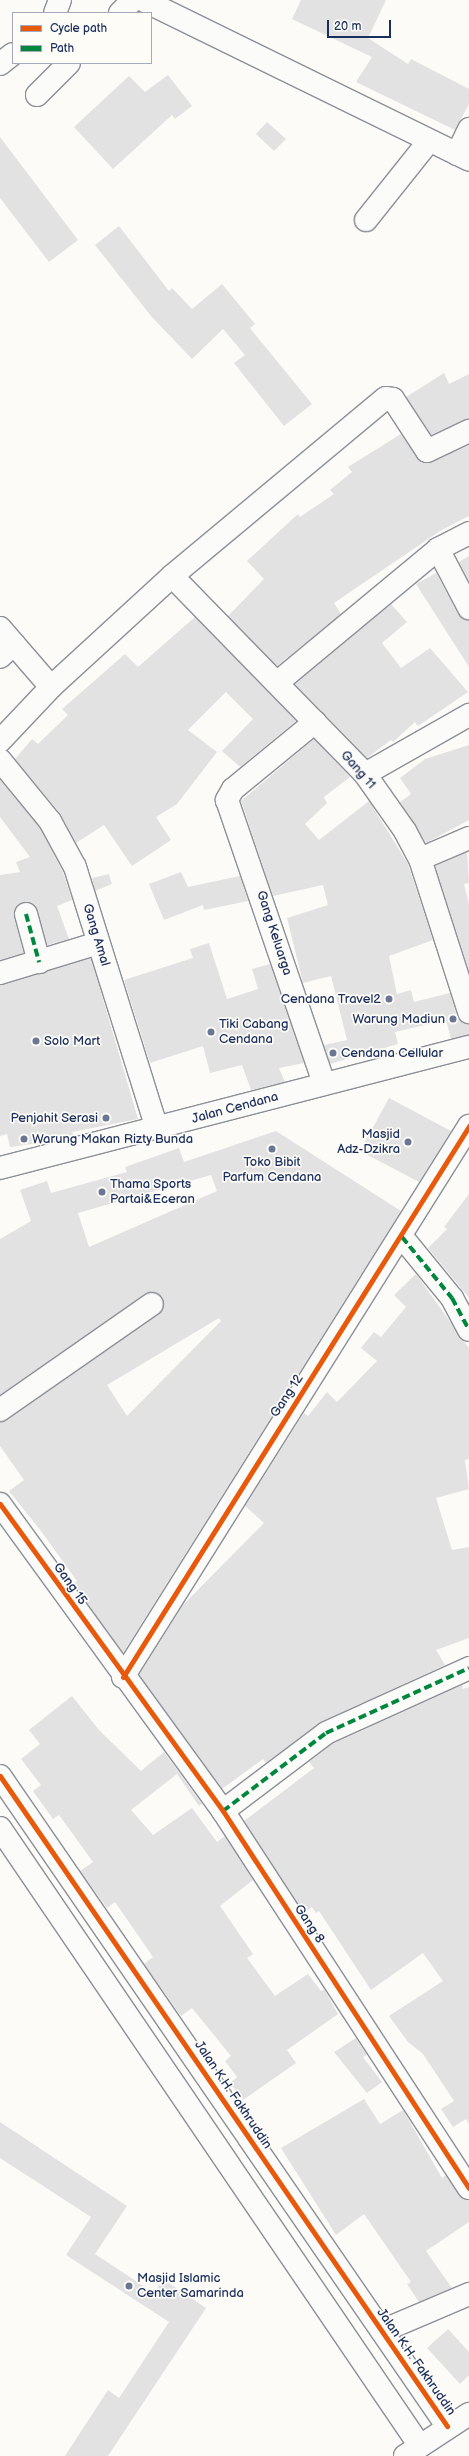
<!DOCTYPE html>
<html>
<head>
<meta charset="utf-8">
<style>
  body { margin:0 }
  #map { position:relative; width:469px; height:2456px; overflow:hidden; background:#fcfbf8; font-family:"Balsamiq Sans",sans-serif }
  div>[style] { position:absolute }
  .building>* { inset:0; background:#e2e2e2 }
  .roads { filter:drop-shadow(1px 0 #8c9097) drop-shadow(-1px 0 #8c9097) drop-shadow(0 1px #8c9097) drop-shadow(0 -1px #8c9097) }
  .minor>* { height:22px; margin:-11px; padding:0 11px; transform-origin:11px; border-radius:11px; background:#fbfbf9 }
  .highway>* { height:22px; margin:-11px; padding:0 11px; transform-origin:11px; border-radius:11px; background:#fbfbf9 }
  .quiet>* { height:4px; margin-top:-2px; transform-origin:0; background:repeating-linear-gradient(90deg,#00873e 0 8px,transparent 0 12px) }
  .cycleway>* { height:5px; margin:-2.5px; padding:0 2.5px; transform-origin:2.5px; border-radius:2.5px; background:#e8590c }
  .dots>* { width:11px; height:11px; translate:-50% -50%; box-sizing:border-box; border:2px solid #fdfcf7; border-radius:50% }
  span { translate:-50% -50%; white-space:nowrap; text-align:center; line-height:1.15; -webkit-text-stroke:3.5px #fdfcf7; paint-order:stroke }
  .street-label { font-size:13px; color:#1b2f5e }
  .poi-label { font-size:13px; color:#1b2f5e }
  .right { translate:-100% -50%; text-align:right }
  .left { translate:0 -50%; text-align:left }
  .legend { position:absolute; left:12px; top:12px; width:140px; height:52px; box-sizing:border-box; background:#fdfcf7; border:1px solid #a3aaba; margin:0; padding:5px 7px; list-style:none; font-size:12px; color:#1b2f5e }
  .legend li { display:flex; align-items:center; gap:8px; height:20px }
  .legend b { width:20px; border:1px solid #a3aaba }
  .scale { position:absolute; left:327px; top:20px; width:64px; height:18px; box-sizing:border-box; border:2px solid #1b2f5e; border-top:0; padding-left:5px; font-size:12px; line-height:14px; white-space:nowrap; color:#1b2f5e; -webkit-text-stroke:3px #fdfcf7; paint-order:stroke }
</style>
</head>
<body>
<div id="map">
  <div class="building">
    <div style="clip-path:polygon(301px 0,386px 0,368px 38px,408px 64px,411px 59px,469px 89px,469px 104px,455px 130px,356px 82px,372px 57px,292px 19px)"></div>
    <div style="clip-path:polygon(168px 75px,192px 106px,175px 119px,172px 115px,113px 169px,74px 127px,129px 76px,145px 92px)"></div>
    <div style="clip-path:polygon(267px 122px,286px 139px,274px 151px,256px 134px)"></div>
    <div style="clip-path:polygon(0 137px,78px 240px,49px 262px,0 198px)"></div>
    <div style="clip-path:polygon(119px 226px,169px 291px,172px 288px,192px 309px,222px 284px,255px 324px,250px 328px,312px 404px,284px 426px,234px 363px,245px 355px,223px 329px,192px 359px,151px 316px,95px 245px)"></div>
    <div style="clip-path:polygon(444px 373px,449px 384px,469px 374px,469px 419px,431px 435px,406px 397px)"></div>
    <div style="clip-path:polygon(401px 434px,417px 458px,426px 463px,469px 445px,469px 516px,440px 531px,334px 603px,341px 614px,277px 666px,228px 616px,264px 579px,247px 561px,298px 514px,300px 517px,334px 494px,330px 490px,352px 472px,348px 467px)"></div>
    <div style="clip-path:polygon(469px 556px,469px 581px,459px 562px)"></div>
    <div style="clip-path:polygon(436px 573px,458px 614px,469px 620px,469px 667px,416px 584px)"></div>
    <div style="clip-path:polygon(391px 604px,407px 622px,382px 643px,401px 668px,430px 648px,468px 692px,418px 726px,415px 722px,393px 742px,391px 740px,367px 758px,295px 684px)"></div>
    <div style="clip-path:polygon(195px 617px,296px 721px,240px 767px,222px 751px,253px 719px,226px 692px,188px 730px,217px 752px,177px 804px,156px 817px,171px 840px,132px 866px,104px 825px,76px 843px,60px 813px,15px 759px,32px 739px,38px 744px,68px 715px,62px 709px,125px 654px,138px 667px)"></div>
    <div style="clip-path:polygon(314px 739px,350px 777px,324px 797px,327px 803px,305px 824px,319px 840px,369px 801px,408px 864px,433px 940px,389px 956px,397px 994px,411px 990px,414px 1002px,450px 993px,457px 1016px,469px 1024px,469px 1035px,451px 1039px,446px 1020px,395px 1032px,398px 1044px,330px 1064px,324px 1045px,347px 1040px,331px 976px,303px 983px,287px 918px,328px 905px,323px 885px,273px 896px,241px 801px)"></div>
    <div style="clip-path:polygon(469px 745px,469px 820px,426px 843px,400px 802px,411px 794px,400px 778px,425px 759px)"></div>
    <div style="clip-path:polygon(0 780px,40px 828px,63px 872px,72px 900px,57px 906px,69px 939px,47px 945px,35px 905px,29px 902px,17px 905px,14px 917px,24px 953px,0 960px,0 875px,20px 872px,16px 862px,30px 857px,0 817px)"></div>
    <div style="clip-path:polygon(467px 852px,469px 883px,464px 884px,469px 904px,469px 971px,435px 866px)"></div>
    <div style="clip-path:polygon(181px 872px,188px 887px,240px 876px,248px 901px,204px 910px,203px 905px,164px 920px,149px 884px)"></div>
    <div style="clip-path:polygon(109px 874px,112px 884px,95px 891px,92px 878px)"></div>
    <div style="clip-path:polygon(209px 943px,227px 999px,258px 989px,252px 969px,270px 964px,304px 1063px,279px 1068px,285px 1082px,251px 1090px,242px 1065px,210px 1073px,203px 1046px,150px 1063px,124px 980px,193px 958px,190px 949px)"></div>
    <div style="clip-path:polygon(91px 958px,138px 1119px,72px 1132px,74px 1136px,54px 1141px,10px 1147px,7px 1134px,0 1136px,0 985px)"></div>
    <div style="clip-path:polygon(389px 1098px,451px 1131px,419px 1182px,360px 1151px)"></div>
    <div style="clip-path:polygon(evenodd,276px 1131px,401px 1211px,123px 1653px,73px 1584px,77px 1581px,41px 1531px,9px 1491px,24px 1480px,0 1446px,0 1422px,159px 1314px,164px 1303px,157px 1293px,145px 1294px,0 1395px,0 1239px,31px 1221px,20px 1190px,47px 1181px,51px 1193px,127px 1172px,125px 1167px,179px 1148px,184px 1162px,276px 1131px,211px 1175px,217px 1191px,89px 1247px,78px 1213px,211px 1175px,276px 1131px,219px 1318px,221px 1321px,127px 1416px,107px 1385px,219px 1318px)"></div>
    <div style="clip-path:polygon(469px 1194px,469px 1298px,428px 1248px,447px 1229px,444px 1227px)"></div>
    <div style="clip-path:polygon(416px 1274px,469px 1348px,469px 1459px,465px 1460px,469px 1489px,436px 1498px,452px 1550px,469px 1547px,469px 1638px,436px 1650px,445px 1665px,321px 1722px,266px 1763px,263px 1759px,222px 1789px,139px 1675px,183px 1605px,264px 1523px,245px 1506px,304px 1413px,308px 1416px,327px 1392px,337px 1402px,377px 1361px,361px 1348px,374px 1332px,381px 1337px,406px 1307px,394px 1295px)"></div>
    <div style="clip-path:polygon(462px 1685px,463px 1689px,469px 1687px,469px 2124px,466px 2119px,453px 2127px,441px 2109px,454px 2101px,423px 2054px,408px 2042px,389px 2016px,443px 1981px,423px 1953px,371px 1990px,319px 1911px,316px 1913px,312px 1907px,304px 1913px,244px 1821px,314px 1768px,309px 1762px,332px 1744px)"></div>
    <div style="clip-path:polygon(72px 1696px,99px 1730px,141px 1771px,164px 1752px,202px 1804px,199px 1806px,177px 1774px,131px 1810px,153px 1835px,192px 1808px,217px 1842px,225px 1836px,253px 1880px,220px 1906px,253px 1954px,247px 1958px,275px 1996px,308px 1974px,321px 1991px,324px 1989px,338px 2014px,287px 2050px,296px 2063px,243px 2100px,230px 2083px,237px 2077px,225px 2061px,231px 2056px,192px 2008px,181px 2016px,144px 1964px,153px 1957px,115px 1902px,107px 1908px,80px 1871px,93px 1862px,59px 1815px,53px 1819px,33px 1791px,41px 1785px,21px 1759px,40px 1744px,29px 1730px)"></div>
    <div style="clip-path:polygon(356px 2038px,367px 2055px,363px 2057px,382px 2082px,367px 2093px,334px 2052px)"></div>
    <div style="clip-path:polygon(364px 2099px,380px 2124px,403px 2110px,442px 2178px,446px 2175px,459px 2195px,469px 2200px,469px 2222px,426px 2251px,452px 2288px,419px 2302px,407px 2284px,411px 2282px,364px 2214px,336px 2235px,281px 2148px)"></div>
    <div style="clip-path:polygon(0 2122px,127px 2206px,95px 2254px,154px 2293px,163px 2279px,206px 2308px,108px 2456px,65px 2456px,108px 2390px,119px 2398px,169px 2322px,66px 2255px,91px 2217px,0 2158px)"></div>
    <div style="clip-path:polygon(448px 2329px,469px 2352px,469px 2375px,460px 2384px,427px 2348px)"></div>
  </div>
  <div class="roads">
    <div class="minor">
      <div style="left:143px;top:0;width:363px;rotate:26.1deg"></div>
      <div style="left:55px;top:13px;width:14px;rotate:-69deg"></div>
      <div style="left:120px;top:13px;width:18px;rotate:-45deg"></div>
      <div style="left:0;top:64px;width:16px;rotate:-38deg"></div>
      <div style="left:37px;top:95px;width:45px;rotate:-45deg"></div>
      <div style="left:457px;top:154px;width:28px;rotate:-64deg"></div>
      <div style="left:366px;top:220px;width:101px;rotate:-51.4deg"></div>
      <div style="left:438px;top:549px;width:67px;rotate:62.3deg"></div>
      <div style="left:172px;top:576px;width:277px;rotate:45.7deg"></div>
      <div style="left:365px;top:774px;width:70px;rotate:54.9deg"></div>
      <div style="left:405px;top:831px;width:32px;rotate:62deg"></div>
      <div style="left:420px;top:859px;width:161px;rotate:72.2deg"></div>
      <div style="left:0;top:628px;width:78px;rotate:49.2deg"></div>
      <div style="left:51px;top:687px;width:164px;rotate:-42.5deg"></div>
      <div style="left:172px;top:576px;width:278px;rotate:-39.8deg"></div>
      <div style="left:386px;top:398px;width:7px;rotate:8deg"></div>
      <div style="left:393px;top:399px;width:62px;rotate:56.8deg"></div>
      <div style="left:427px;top:451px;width:47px;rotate:-25.5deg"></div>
      <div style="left:0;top:657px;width:19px;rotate:-43deg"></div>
      <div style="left:278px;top:682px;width:208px;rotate:-39.7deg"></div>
      <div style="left:438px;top:549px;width:35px;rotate:-27deg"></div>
      <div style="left:315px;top:722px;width:106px;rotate:140.7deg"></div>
      <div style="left:233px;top:789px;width:13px;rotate:119deg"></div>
      <div style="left:227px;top:800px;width:300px;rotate:71.1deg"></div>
      <div style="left:0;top:741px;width:74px;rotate:-46.6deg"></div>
      <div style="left:0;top:760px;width:79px;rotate:50.7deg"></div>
      <div style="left:50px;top:821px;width:52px;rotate:61.5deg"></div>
      <div style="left:75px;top:867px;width:274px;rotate:72.6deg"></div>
      <div style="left:365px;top:774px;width:120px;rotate:-29.6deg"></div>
      <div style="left:420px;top:859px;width:53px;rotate:-23.2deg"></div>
      <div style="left:26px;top:914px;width:50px;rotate:74.8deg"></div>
      <div style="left:0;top:973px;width:102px;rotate:-17deg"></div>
      <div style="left:0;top:1168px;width:484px;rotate:-14.5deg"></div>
      <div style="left:402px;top:1237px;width:79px;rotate:50.7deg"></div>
      <div style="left:452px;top:1298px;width:36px;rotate:62deg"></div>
      <div style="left:0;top:1410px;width:185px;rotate:-34.9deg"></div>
      <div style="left:0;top:1504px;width:379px;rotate:54deg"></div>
      <div style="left:223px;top:1811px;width:450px;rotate:56.9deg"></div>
      <div style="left:123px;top:1677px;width:651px;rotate:-57.87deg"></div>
      <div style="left:0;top:1776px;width:789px;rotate:55.48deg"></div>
      <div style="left:223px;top:1811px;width:129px;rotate:-37.1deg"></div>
      <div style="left:326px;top:1733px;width:157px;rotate:-24.4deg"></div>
      <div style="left:0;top:1828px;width:747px;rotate:55.8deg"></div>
      <div style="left:382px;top:2331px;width:95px;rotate:-23deg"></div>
    </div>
    <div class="highway">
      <div style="left:405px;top:2456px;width:77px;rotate:-33.3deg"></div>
    </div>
  </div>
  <div class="quiet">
    <div style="left:26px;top:914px;width:50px;rotate:74.8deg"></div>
    <div style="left:402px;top:1237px;width:79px;rotate:50.7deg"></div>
    <div style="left:452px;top:1298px;width:36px;rotate:62deg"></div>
    <div style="left:223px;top:1811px;width:129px;rotate:-37.1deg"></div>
    <div style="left:326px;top:1733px;width:157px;rotate:-24.4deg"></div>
  </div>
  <div class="cycleway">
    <div style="left:0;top:1504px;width:379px;rotate:54deg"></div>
    <div style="left:223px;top:1811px;width:450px;rotate:56.9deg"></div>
    <div style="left:123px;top:1677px;width:651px;rotate:-57.87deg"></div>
    <div style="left:0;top:1776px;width:789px;rotate:55.48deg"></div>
  </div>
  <div class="dots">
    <div style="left:389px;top:999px;background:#6a7694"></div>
    <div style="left:453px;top:1019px;background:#6a7694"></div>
    <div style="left:211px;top:1032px;background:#6a7694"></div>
    <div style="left:36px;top:1041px;background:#6a7694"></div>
    <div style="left:333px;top:1053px;background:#6a7694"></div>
    <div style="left:106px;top:1118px;background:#6a7694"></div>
    <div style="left:24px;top:1139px;background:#6a7694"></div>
    <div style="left:408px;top:1142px;background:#6a7694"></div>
    <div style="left:272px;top:1149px;background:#6a7694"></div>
    <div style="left:102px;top:1192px;background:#6a7694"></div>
    <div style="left:129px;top:2286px;background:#6a7694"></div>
  </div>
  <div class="street-label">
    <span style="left:358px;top:770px;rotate:49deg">Gang 11</span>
    <span style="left:274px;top:933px;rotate:72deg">Gang Keluarga</span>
    <span style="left:96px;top:935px;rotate:73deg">Gang Amal</span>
    <span style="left:235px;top:1108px;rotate:-15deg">Jalan Cendana</span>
    <span style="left:287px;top:1396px;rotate:-57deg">Gang 12</span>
    <span style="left:70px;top:1584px;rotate:55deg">Gang 15</span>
    <span style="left:309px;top:1924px;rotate:57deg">Gang 8</span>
    <span style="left:233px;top:2095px;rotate:56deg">Jalan K.H. Fakhruddin</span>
    <span style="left:416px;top:2362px;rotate:55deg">Jalan K.H. Fakhruddin</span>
  </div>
  <div class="poi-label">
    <span class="right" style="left:381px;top:999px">Cendana Travel2</span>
    <span class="right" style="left:445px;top:1019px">Warung Madiun</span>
    <span class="left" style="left:219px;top:1032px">Tiki Cabang<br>Cendana</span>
    <span class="left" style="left:44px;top:1041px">Solo Mart</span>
    <span class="left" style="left:341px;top:1053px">Cendana Cellular</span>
    <span class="right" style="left:98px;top:1118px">Penjahit Serasi</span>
    <span class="right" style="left:400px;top:1142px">Masjid<br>Adz-Dzikra</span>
    <span class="left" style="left:32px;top:1139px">Warung Makan Rizty Bunda</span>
    <span style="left:272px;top:1170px">Toko Bibit<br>Parfum Cendana</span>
    <span class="left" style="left:110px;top:1192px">Thama Sports<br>Partai&amp;Eceran</span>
    <span class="left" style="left:137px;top:2286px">Masjid Islamic<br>Center Samarinda</span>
  </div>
  <ul class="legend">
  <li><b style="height:5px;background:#e8590c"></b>Cycle path</li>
  <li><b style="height:5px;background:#00873e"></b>Path</li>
  </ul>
  <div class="scale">20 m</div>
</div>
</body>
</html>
